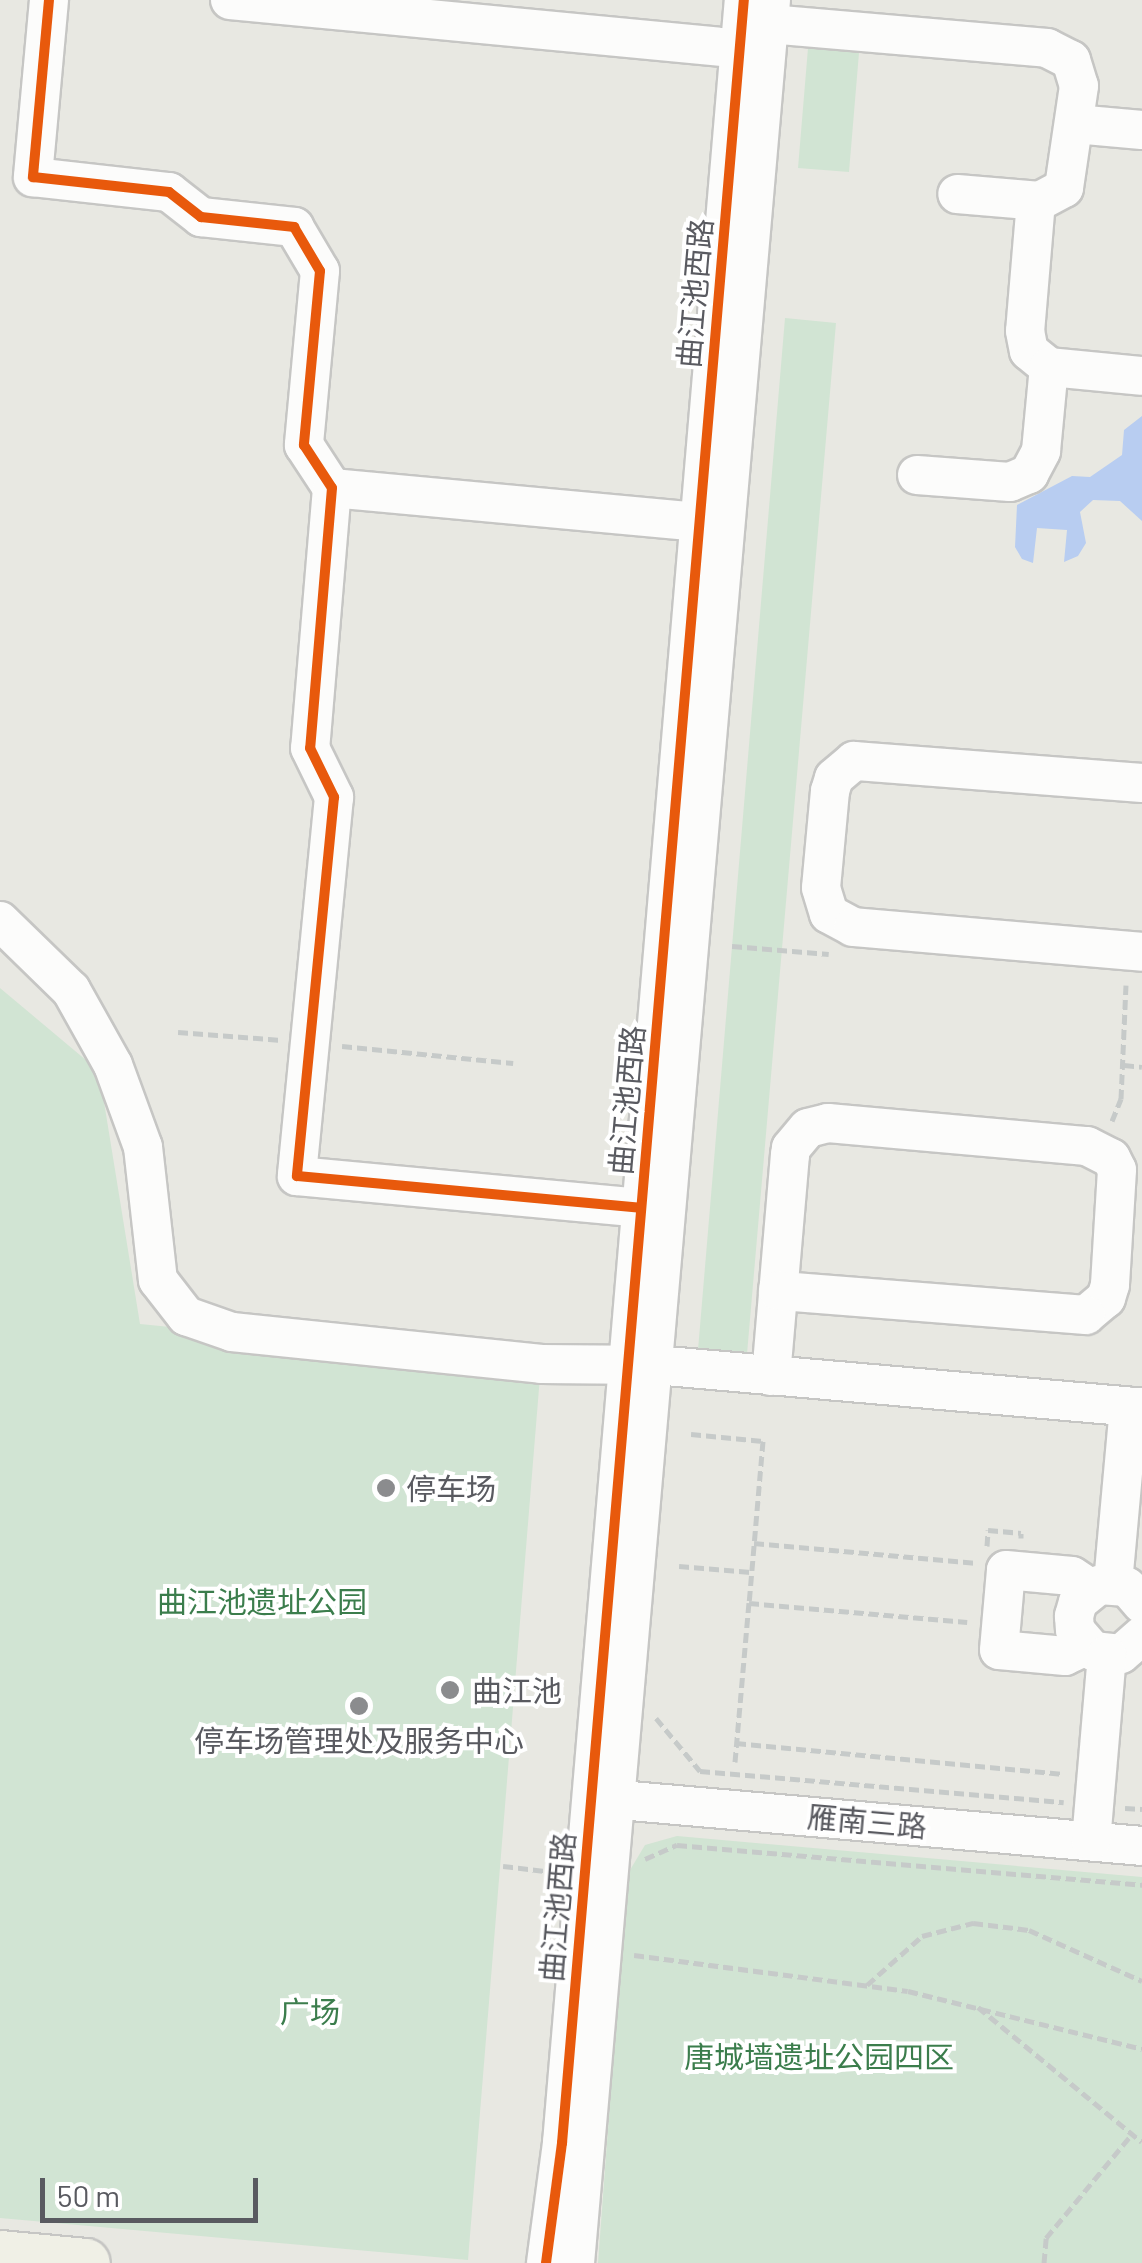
<!DOCTYPE html>
<html>
<head>
<meta charset="utf-8">
<style>
  body { margin:0 }
  #map { position:relative; width:1142px; height:2263px; overflow:hidden; background:#e8e8e2; font-family:Barlow,"Noto Sans SC",sans-serif }
  div>[style] { position:absolute }
  .green>* { inset:0; background:#d1e4d3 }
  .water>* { inset:0; background:#b8cdf1 }
  .path>* { height:5px; margin-top:-2.5px; transform-origin:0; background:repeating-linear-gradient(90deg,#c6cac9 0 10px,transparent 0 15px) }
  .roads { filter:drop-shadow(2px 0 #c6c6c4) drop-shadow(-2px 0 #c6c6c4) drop-shadow(0 2px #c6c6c4) drop-shadow(0 -2px #c6c6c4) }
  .minor>* { height:38px; margin:-19px; padding:0 19px; transform-origin:19px; border-radius:19px; background:#fcfcfb }
  .major>* { height:48px; margin:-24px; padding:0 24px; transform-origin:24px; border-radius:24px; background:#f0f0e6 }
  .cycleway>* { height:10px; margin:-5px; padding:0 5px; transform-origin:5px; border-radius:5px; background:#e8590c }
  .dots>* { width:28px; height:28px; translate:-50% -50%; box-sizing:border-box; border:5px solid #fff; border-radius:50% }
  span { translate:-50% -50%; white-space:nowrap; text-align:center; line-height:1.15; -webkit-text-stroke:8px #fff; paint-order:stroke }
  .street-label { font-size:30px; color:#595a60 }
  .poi-label { font-size:30px; color:#595a60 }
  .left { translate:0 -50%; text-align:left }
  .park-label { font-size:30px; color:#3b7d4c }
  .scale { position:absolute; left:40px; top:2178px; width:218px; height:45px; box-sizing:border-box; border:5px solid #595a60; border-top:0; padding-left:12px; font-size:30px; line-height:35px; white-space:nowrap; color:#595a60; -webkit-text-stroke:8px #fff; paint-order:stroke }
</style>
</head>
<body>
<div id="map">
  <div class="green">
    <div style="clip-path:polygon(809px 36px,860px 41px,849px 172px,798px 168px)"></div>
    <div style="clip-path:polygon(785px 318px,836px 323px,747px 1354px,698px 1350px)"></div>
    <div style="clip-path:polygon(0 988px,99px 1071px,140px 1324px,541px 1364px,468px 2260px,0 2218px)"></div>
    <div style="clip-path:polygon(677px 1836px,1142px 1877px,1142px 2263px,598px 2263px,627px 1875px,645px 1845px)"></div>
  </div>
  <div class="water">
    <div style="clip-path:polygon(1142px 416px,1142px 521px,1120px 501px,1093px 500px,1080px 512px,1086px 543px,1078px 556px,1064px 562px,1067px 530px,1037px 528px,1033px 563px,1022px 559px,1015px 547px,1017px 505px,1072px 476px,1090px 477px,1122px 455px,1124px 430px)"></div>
  </div>
  <div class="path">
    <div style="left:732px;top:946px;width:97px;rotate:4.7deg"></div>
    <div style="left:178px;top:1032px;width:103px;rotate:4.4deg"></div>
    <div style="left:342px;top:1046px;width:172px;rotate:5.7deg"></div>
    <div style="left:1124px;top:1065px;width:18px;rotate:6deg"></div>
    <div style="left:1112px;top:1121px;width:24px;rotate:-68deg"></div>
    <div style="left:1121px;top:1099px;width:114px;rotate:-87.5deg"></div>
    <div style="left:691px;top:1434px;width:72px;rotate:5.6deg"></div>
    <div style="left:763px;top:1441px;width:163px;rotate:94.9deg"></div>
    <div style="left:754px;top:1543px;width:224px;rotate:5.1deg"></div>
    <div style="left:987px;top:1546px;width:16px;rotate:-86deg"></div>
    <div style="left:988px;top:1530px;width:33px;rotate:5deg"></div>
    <div style="left:1021px;top:1533px;width:5px;rotate:90deg"></div>
    <div style="left:679px;top:1566px;width:72px;rotate:4.8deg"></div>
    <div style="left:656px;top:1718px;width:69px;rotate:50.3deg"></div>
    <div style="left:700px;top:1771px;width:365px;rotate:4.9deg"></div>
    <div style="left:736px;top:1743px;width:329px;rotate:5.4deg"></div>
    <div style="left:735px;top:1762px;width:160px;rotate:-85deg"></div>
    <div style="left:749px;top:1603px;width:219px;rotate:5deg"></div>
    <div style="left:1125px;top:1808px;width:17px;rotate:3deg"></div>
    <div style="left:645px;top:1859px;width:35px;rotate:-24deg"></div>
    <div style="left:677px;top:1845px;width:467px;rotate:4.9deg"></div>
    <div style="left:503px;top:1866px;width:50px;rotate:6.8deg"></div>
    <div style="left:634px;top:1955px;width:276px;rotate:7.5deg"></div>
    <div style="left:908px;top:1991px;width:241px;rotate:13.9deg"></div>
    <div style="left:867px;top:1985px;width:74px;rotate:-41.7deg"></div>
    <div style="left:922px;top:1936px;width:53px;rotate:-14.3deg"></div>
    <div style="left:973px;top:1923px;width:56px;rotate:7.1deg"></div>
    <div style="left:1029px;top:1930px;width:124px;rotate:24.3deg"></div>
    <div style="left:978px;top:2007px;width:212px;rotate:39.5deg"></div>
    <div style="left:1044px;top:2263px;width:25px;rotate:-85deg"></div>
    <div style="left:1046px;top:2238px;width:135px;rotate:-50.4deg"></div>
  </div>
  <div class="roads">
    <div class="minor">
      <div style="left:49px;top:0;width:178px;rotate:95.2deg"></div>
      <div style="left:33px;top:177px;width:137px;rotate:6.3deg"></div>
      <div style="left:169px;top:192px;width:41px;rotate:38deg"></div>
      <div style="left:201px;top:217px;width:94px;rotate:6.1deg"></div>
      <div style="left:294px;top:227px;width:51px;rotate:59.4deg"></div>
      <div style="left:320px;top:271px;width:175px;rotate:95.3deg"></div>
      <div style="left:304px;top:445px;width:51px;rotate:56.9deg"></div>
      <div style="left:332px;top:488px;width:261px;rotate:94.8deg"></div>
      <div style="left:310px;top:748px;width:55px;rotate:63.9deg"></div>
      <div style="left:334px;top:797px;width:381px;rotate:95.6deg"></div>
      <div style="left:297px;top:1176px;width:345px;rotate:5.3deg"></div>
      <div style="left:230px;top:0;width:536px;rotate:5.46deg"></div>
      <div style="left:769px;top:24px;width:279px;rotate:4.9deg"></div>
      <div style="left:1047px;top:48px;width:27px;rotate:27deg"></div>
      <div style="left:1071px;top:60px;width:27px;rotate:73deg"></div>
      <div style="left:1079px;top:86px;width:103px;rotate:98.4deg"></div>
      <div style="left:1064px;top:188px;width:27px;rotate:152deg"></div>
      <div style="left:1040px;top:201px;width:83px;rotate:-175.2deg"></div>
      <div style="left:1075px;top:124px;width:67px;rotate:5.1deg"></div>
      <div style="left:1036px;top:201px;width:130px;rotate:94.8deg"></div>
      <div style="left:1025px;top:331px;width:20px;rotate:79deg"></div>
      <div style="left:1029px;top:351px;width:26px;rotate:39deg"></div>
      <div style="left:1049px;top:367px;width:93px;rotate:5.5deg"></div>
      <div style="left:917px;top:475px;width:93px;rotate:4.3deg"></div>
      <div style="left:1010px;top:482px;width:21px;rotate:-23deg"></div>
      <div style="left:1029px;top:474px;width:26px;rotate:-62deg"></div>
      <div style="left:1041px;top:451px;width:84px;rotate:-84.6deg"></div>
      <div style="left:332px;top:488px;width:370px;rotate:5.3deg"></div>
      <div style="left:1142px;top:783px;width:289px;rotate:-175.6deg"></div>
      <div style="left:854px;top:761px;width:26px;rotate:140deg"></div>
      <div style="left:834px;top:778px;width:14px;rotate:107deg"></div>
      <div style="left:830px;top:791px;width:97px;rotate:95.3deg"></div>
      <div style="left:821px;top:888px;width:27px;rotate:73deg"></div>
      <div style="left:829px;top:914px;width:27px;rotate:28deg"></div>
      <div style="left:853px;top:927px;width:290px;rotate:4.9deg"></div>
      <div style="left:0;top:921px;width:99px;rotate:44.2deg"></div>
      <div style="left:71px;top:990px;width:86px;rotate:60.8deg"></div>
      <div style="left:113px;top:1065px;width:87px;rotate:69.9deg"></div>
      <div style="left:143px;top:1147px;width:134px;rotate:83.6deg"></div>
      <div style="left:158px;top:1280px;width:46px;rotate:52.1deg"></div>
      <div style="left:186px;top:1316px;width:49px;rotate:19.2deg"></div>
      <div style="left:232px;top:1332px;width:311px;rotate:5.9deg"></div>
      <div style="left:541px;top:1364px;width:114px;rotate:0.5deg"></div>
      <div style="left:655px;top:1365px;width:489px;rotate:5deg"></div>
      <div style="left:771px;top:1376px;width:222px;rotate:-85.1deg"></div>
      <div style="left:790px;top:1155px;width:7px;rotate:-82deg"></div>
      <div style="left:791px;top:1148px;width:26px;rotate:-50deg"></div>
      <div style="left:808px;top:1128px;width:21px;rotate:-14deg"></div>
      <div style="left:828px;top:1123px;width:260px;rotate:5.1deg"></div>
      <div style="left:1087px;top:1146px;width:27px;rotate:27deg"></div>
      <div style="left:1111px;top:1158px;width:13px;rotate:63deg"></div>
      <div style="left:1117px;top:1170px;width:115px;rotate:93.5deg"></div>
      <div style="left:1110px;top:1285px;width:14px;rotate:107deg"></div>
      <div style="left:1106px;top:1298px;width:26px;rotate:140deg"></div>
      <div style="left:1086px;top:1315px;width:309px;rotate:-175.5deg"></div>
      <div style="left:1113px;top:1583px;width:177px;rotate:-84.8deg"></div>
      <div style="left:1142px;top:1604px;width:23px;rotate:-131deg"></div>
      <div style="left:1127px;top:1587px;width:28px;rotate:-176deg"></div>
      <div style="left:1099px;top:1585px;width:27px;rotate:141deg"></div>
      <div style="left:1078px;top:1602px;width:15px;rotate:106deg"></div>
      <div style="left:1074px;top:1616px;width:14px;rotate:86deg"></div>
      <div style="left:1075px;top:1630px;width:28px;rotate:49deg"></div>
      <div style="left:1093px;top:1651px;width:28px;rotate:6deg"></div>
      <div style="left:1121px;top:1654px;width:28px;rotate:-41deg"></div>
      <div style="left:1086px;top:1646px;width:23px;rotate:155deg"></div>
      <div style="left:1065px;top:1656px;width:66px;rotate:-174.8deg"></div>
      <div style="left:999px;top:1650px;width:80px;rotate:-85deg"></div>
      <div style="left:1006px;top:1570px;width:66px;rotate:5.2deg"></div>
      <div style="left:1072px;top:1576px;width:23px;rotate:34deg"></div>
      <div style="left:597px;top:1798px;width:547px;rotate:5.03deg"></div>
      <div style="left:1091px;top:1841px;width:187px;rotate:-85.1deg"></div>
      <div style="left:546px;top:2263px;width:121px;rotate:-82.4deg"></div>
      <div style="left:562px;top:2143px;width:2151px;rotate:-85.15deg"></div>
      <div style="left:575px;top:2263px;width:2271px;rotate:-85.05deg"></div>
    </div>
    <div class="major">
      <div style="left:0;top:2255px;width:86px;rotate:5.3deg"></div>
    </div>
  </div>
  <div class="cycleway">
    <div style="left:49px;top:0;width:178px;rotate:95.2deg"></div>
    <div style="left:33px;top:177px;width:137px;rotate:6.3deg"></div>
    <div style="left:169px;top:192px;width:41px;rotate:38deg"></div>
    <div style="left:201px;top:217px;width:94px;rotate:6.1deg"></div>
    <div style="left:294px;top:227px;width:51px;rotate:59.4deg"></div>
    <div style="left:320px;top:271px;width:175px;rotate:95.3deg"></div>
    <div style="left:304px;top:445px;width:51px;rotate:56.9deg"></div>
    <div style="left:332px;top:488px;width:261px;rotate:94.8deg"></div>
    <div style="left:310px;top:748px;width:55px;rotate:63.9deg"></div>
    <div style="left:334px;top:797px;width:381px;rotate:95.6deg"></div>
    <div style="left:297px;top:1176px;width:345px;rotate:5.3deg"></div>
    <div style="left:546px;top:2263px;width:121px;rotate:-82.4deg"></div>
    <div style="left:562px;top:2143px;width:2151px;rotate:-85.15deg"></div>
  </div>
  <div class="dots">
    <div style="left:386px;top:1488px;background:#8b8c8e"></div>
    <div style="left:450px;top:1690px;background:#8b8c8e"></div>
    <div style="left:359px;top:1706px;background:#8b8c8e"></div>
  </div>
  <div class="street-label">
    <span style="left:694px;top:293px;rotate:-85deg">曲江池西路</span>
    <span style="left:626px;top:1100px;rotate:-85deg">曲江池西路</span>
    <span style="left:867px;top:1821px;rotate:5deg">雁南三路</span>
    <span style="left:557px;top:1907px;rotate:-85deg">曲江池西路</span>
  </div>
  <div class="poi-label">
    <span class="left" style="left:406px;top:1488px">停车场</span>
    <span class="left" style="left:472px;top:1690px">曲江池</span>
    <span style="left:359px;top:1740px">停车场管理处及服务中心</span>
  </div>
  <div class="park-label">
    <span style="left:262px;top:1601px">曲江池遗址公园</span>
    <span style="left:310px;top:2011px">广场</span>
    <span style="left:819px;top:2056px">唐城墙遗址公园四区</span>
  </div>
  <div class="scale">50 m</div>
</div>
</body>
</html>
